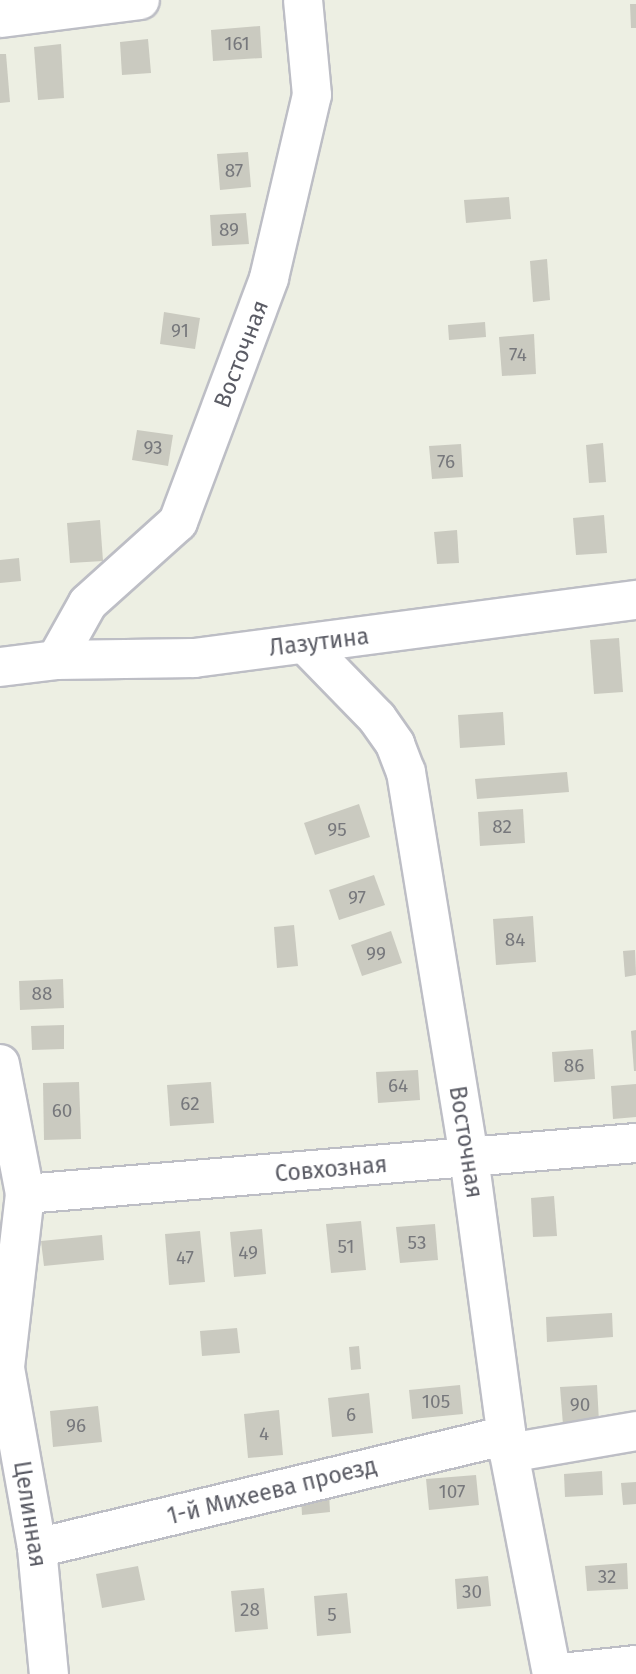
<!DOCTYPE html>
<html>
<head>
<meta charset="utf-8">
<style>
  body { margin:0 }
  #map { position:relative; width:636px; height:1674px; overflow:hidden; background:#edefe3; font-family:"Fira Sans",sans-serif }
  div>[style] { position:absolute }
  .building>* { inset:0; background:#cacac0 }
  .roads { filter:drop-shadow(2px 0 #bdbec5) drop-shadow(-2px 0 #bdbec5) drop-shadow(0 2px #bdbec5) drop-shadow(0 -2px #bdbec5) }
  .minor>* { height:38px; margin:-19px; padding:0 19px; transform-origin:19px; border-radius:19px; background:#fff }
  span { translate:-50% -50%; white-space:nowrap; text-align:center; line-height:1.15; -webkit-text-stroke:5px #fff; paint-order:stroke }
  .number-label { font-size:19px; color:#77787c }
  .number-label span { -webkit-text-stroke-width:0 }
  .street-label { font-size:23px; color:#5b5c65 }
</style>
</head>
<body>
<div id="map">
  <div class="building">
    <div style="clip-path:polygon(630px 4px,636px 4px,636px 28px,631px 28px)"></div>
    <div style="clip-path:polygon(260px 26px,262px 58px,213px 61px,211px 30px)"></div>
    <div style="clip-path:polygon(148px 39px,151px 73px,122px 75px,120px 42px)"></div>
    <div style="clip-path:polygon(61px 44px,64px 98px,38px 100px,34px 47px)"></div>
    <div style="clip-path:polygon(0 54px,6px 54px,10px 102px,0 103px)"></div>
    <div style="clip-path:polygon(248px 152px,251px 187px,220px 190px,217px 154px)"></div>
    <div style="clip-path:polygon(509px 197px,511px 219px,466px 223px,464px 200px)"></div>
    <div style="clip-path:polygon(246px 213px,249px 244px,212px 246px,210px 215px)"></div>
    <div style="clip-path:polygon(547px 259px,550px 300px,533px 302px,530px 261px)"></div>
    <div style="clip-path:polygon(164px 312px,200px 318px,195px 349px,160px 344px)"></div>
    <div style="clip-path:polygon(485px 322px,486px 337px,449px 340px,448px 325px)"></div>
    <div style="clip-path:polygon(534px 334px,536px 374px,502px 376px,499px 337px)"></div>
    <div style="clip-path:polygon(137px 430px,173px 435px,168px 466px,132px 460px)"></div>
    <div style="clip-path:polygon(603px 443px,606px 482px,589px 483px,586px 445px)"></div>
    <div style="clip-path:polygon(461px 444px,463px 477px,432px 479px,429px 446px)"></div>
    <div style="clip-path:polygon(604px 515px,607px 553px,576px 555px,573px 518px)"></div>
    <div style="clip-path:polygon(100px 520px,103px 561px,70px 563px,67px 523px)"></div>
    <div style="clip-path:polygon(457px 530px,459px 563px,437px 564px,434px 532px)"></div>
    <div style="clip-path:polygon(19px 558px,21px 581px,0 583px,0 560px)"></div>
    <div style="clip-path:polygon(619px 638px,623px 692px,594px 694px,590px 640px)"></div>
    <div style="clip-path:polygon(503px 712px,505px 745px,460px 748px,458px 715px)"></div>
    <div style="clip-path:polygon(567px 772px,569px 792px,477px 799px,475px 779px)"></div>
    <div style="clip-path:polygon(359px 804px,370px 837px,315px 855px,304px 823px)"></div>
    <div style="clip-path:polygon(523px 809px,525px 843px,480px 846px,478px 812px)"></div>
    <div style="clip-path:polygon(374px 875px,385px 905px,339px 920px,329px 890px)"></div>
    <div style="clip-path:polygon(533px 916px,536px 962px,496px 965px,493px 919px)"></div>
    <div style="clip-path:polygon(294px 925px,298px 966px,277px 968px,274px 927px)"></div>
    <div style="clip-path:polygon(391px 931px,402px 963px,362px 976px,351px 945px)"></div>
    <div style="clip-path:polygon(635px 950px,636px 975px,625px 977px,623px 951px)"></div>
    <div style="clip-path:polygon(63px 979px,64px 1008px,20px 1010px,19px 981px)"></div>
    <div style="clip-path:polygon(64px 1025px,64px 1049px,32px 1050px,31px 1026px)"></div>
    <div style="clip-path:polygon(636px 1030px,636px 1071px,634px 1071px,631px 1031px)"></div>
    <div style="clip-path:polygon(593px 1049px,595px 1079px,554px 1082px,552px 1052px)"></div>
    <div style="clip-path:polygon(418px 1070px,420px 1100px,378px 1103px,376px 1072px)"></div>
    <div style="clip-path:polygon(79px 1082px,81px 1139px,44px 1140px,43px 1083px)"></div>
    <div style="clip-path:polygon(211px 1082px,214px 1123px,170px 1126px,167px 1085px)"></div>
    <div style="clip-path:polygon(636px 1084px,636px 1117px,613px 1119px,611px 1086px)"></div>
    <div style="clip-path:polygon(554px 1196px,557px 1236px,533px 1237px,531px 1198px)"></div>
    <div style="clip-path:polygon(361px 1221px,366px 1270px,331px 1273px,326px 1224px)"></div>
    <div style="clip-path:polygon(435px 1224px,438px 1260px,400px 1263px,396px 1227px)"></div>
    <div style="clip-path:polygon(262px 1229px,266px 1274px,234px 1277px,230px 1232px)"></div>
    <div style="clip-path:polygon(200px 1231px,205px 1282px,169px 1285px,165px 1234px)"></div>
    <div style="clip-path:polygon(102px 1235px,104px 1260px,44px 1266px,41px 1241px)"></div>
    <div style="clip-path:polygon(612px 1313px,613px 1337px,547px 1342px,546px 1317px)"></div>
    <div style="clip-path:polygon(237px 1328px,240px 1353px,202px 1356px,200px 1331px)"></div>
    <div style="clip-path:polygon(359px 1346px,361px 1369px,351px 1370px,349px 1347px)"></div>
    <div style="clip-path:polygon(460px 1385px,463px 1414px,412px 1419px,409px 1390px)"></div>
    <div style="clip-path:polygon(597px 1385px,599px 1422px,563px 1425px,560px 1387px)"></div>
    <div style="clip-path:polygon(369px 1393px,373px 1433px,332px 1437px,328px 1398px)"></div>
    <div style="clip-path:polygon(98px 1406px,102px 1442px,53px 1447px,50px 1411px)"></div>
    <div style="clip-path:polygon(279px 1410px,283px 1455px,248px 1458px,244px 1414px)"></div>
    <div style="clip-path:polygon(602px 1471px,603px 1495px,565px 1497px,564px 1474px)"></div>
    <div style="clip-path:polygon(476px 1475px,479px 1505px,429px 1510px,426px 1479px)"></div>
    <div style="clip-path:polygon(636px 1482px,636px 1504px,623px 1505px,621px 1483px)"></div>
    <div style="clip-path:polygon(329px 1493px,330px 1512px,302px 1515px,301px 1495px)"></div>
    <div style="clip-path:polygon(627px 1563px,628px 1589px,587px 1591px,585px 1566px)"></div>
    <div style="clip-path:polygon(138px 1566px,145px 1600px,102px 1608px,96px 1574px)"></div>
    <div style="clip-path:polygon(488px 1576px,491px 1606px,457px 1609px,455px 1579px)"></div>
    <div style="clip-path:polygon(264px 1588px,268px 1629px,235px 1632px,231px 1591px)"></div>
    <div style="clip-path:polygon(347px 1593px,351px 1633px,317px 1636px,314px 1596px)"></div>
  </div>
  <div class="roads">
    <div class="minor">
      <div style="left:0;top:18px;width:141px;rotate:-7.3deg"></div>
      <div style="left:306px;top:645px;width:102px;rotate:45.8deg"></div>
      <div style="left:377px;top:718px;width:32px;rotate:55deg"></div>
      <div style="left:395px;top:744px;width:30px;rotate:69deg"></div>
      <div style="left:406px;top:772px;width:390px;rotate:80.7deg"></div>
      <div style="left:469px;top:1157px;width:299px;rotate:82.3deg"></div>
      <div style="left:509px;top:1453px;width:225px;rotate:79deg"></div>
      <div style="left:56px;top:660px;width:65px;rotate:-60.7deg"></div>
      <div style="left:88px;top:603px;width:121px;rotate:-42deg"></div>
      <div style="left:178px;top:522px;width:260px;rotate:-69.5deg"></div>
      <div style="left:269px;top:278px;width:188px;rotate:-76.8deg"></div>
      <div style="left:312px;top:95px;width:95px;rotate:-95.4deg"></div>
      <div style="left:0;top:667px;width:56px;rotate:-7.1deg"></div>
      <div style="left:56px;top:660px;width:138px;rotate:-0.8deg"></div>
      <div style="left:194px;top:658px;width:446px;rotate:-7.5deg"></div>
      <div style="left:0;top:1064px;width:132px;rotate:79.1deg"></div>
      <div style="left:25px;top:1194px;width:175px;rotate:96.6deg"></div>
      <div style="left:5px;top:1368px;width:183px;rotate:79.9deg"></div>
      <div style="left:37px;top:1548px;width:127px;rotate:84.6deg"></div>
      <div style="left:25px;top:1194px;width:613px;rotate:-4.77deg"></div>
      <div style="left:509px;top:1453px;width:129px;rotate:-9.8deg"></div>
      <div style="left:37px;top:1548px;width:483px;rotate:-13.5deg"></div>
      <div style="left:552px;top:1674px;width:84px;rotate:-6.1deg"></div>
    </div>
  </div>
  <div class="number-label">
    <span style="left:237px;top:44px">161</span>
    <span style="left:234px;top:171px">87</span>
    <span style="left:229px;top:230px">89</span>
    <span style="left:180px;top:331px">91</span>
    <span style="left:518px;top:355px">74</span>
    <span style="left:153px;top:448px">93</span>
    <span style="left:446px;top:462px">76</span>
    <span style="left:502px;top:827px">82</span>
    <span style="left:337px;top:830px">95</span>
    <span style="left:357px;top:898px">97</span>
    <span style="left:515px;top:940px">84</span>
    <span style="left:376px;top:954px">99</span>
    <span style="left:42px;top:994px">88</span>
    <span style="left:574px;top:1066px">86</span>
    <span style="left:398px;top:1086px">64</span>
    <span style="left:190px;top:1104px">62</span>
    <span style="left:62px;top:1111px">60</span>
    <span style="left:417px;top:1243px">53</span>
    <span style="left:346px;top:1247px">51</span>
    <span style="left:248px;top:1253px">49</span>
    <span style="left:185px;top:1258px">47</span>
    <span style="left:436px;top:1402px">105</span>
    <span style="left:580px;top:1405px">90</span>
    <span style="left:351px;top:1415px">6</span>
    <span style="left:76px;top:1426px">96</span>
    <span style="left:264px;top:1434px">4</span>
    <span style="left:452px;top:1492px">107</span>
    <span style="left:607px;top:1577px">32</span>
    <span style="left:472px;top:1592px">30</span>
    <span style="left:250px;top:1610px">28</span>
    <span style="left:332px;top:1615px">5</span>
  </div>
  <div class="street-label">
    <span style="left:241px;top:354px;rotate:-69deg">Восточная</span>
    <span style="left:319px;top:642px;rotate:-7deg">Лазутина</span>
    <span style="left:466px;top:1142px;rotate:81deg">Восточная</span>
    <span style="left:331px;top:1169px;rotate:-5deg">Совхозная</span>
    <span style="left:272px;top:1491px;rotate:-14deg">1-й Михеева проезд</span>
    <span style="left:30px;top:1514px;rotate:81deg">Целинная</span>
  </div>
</div>
</body>
</html>
